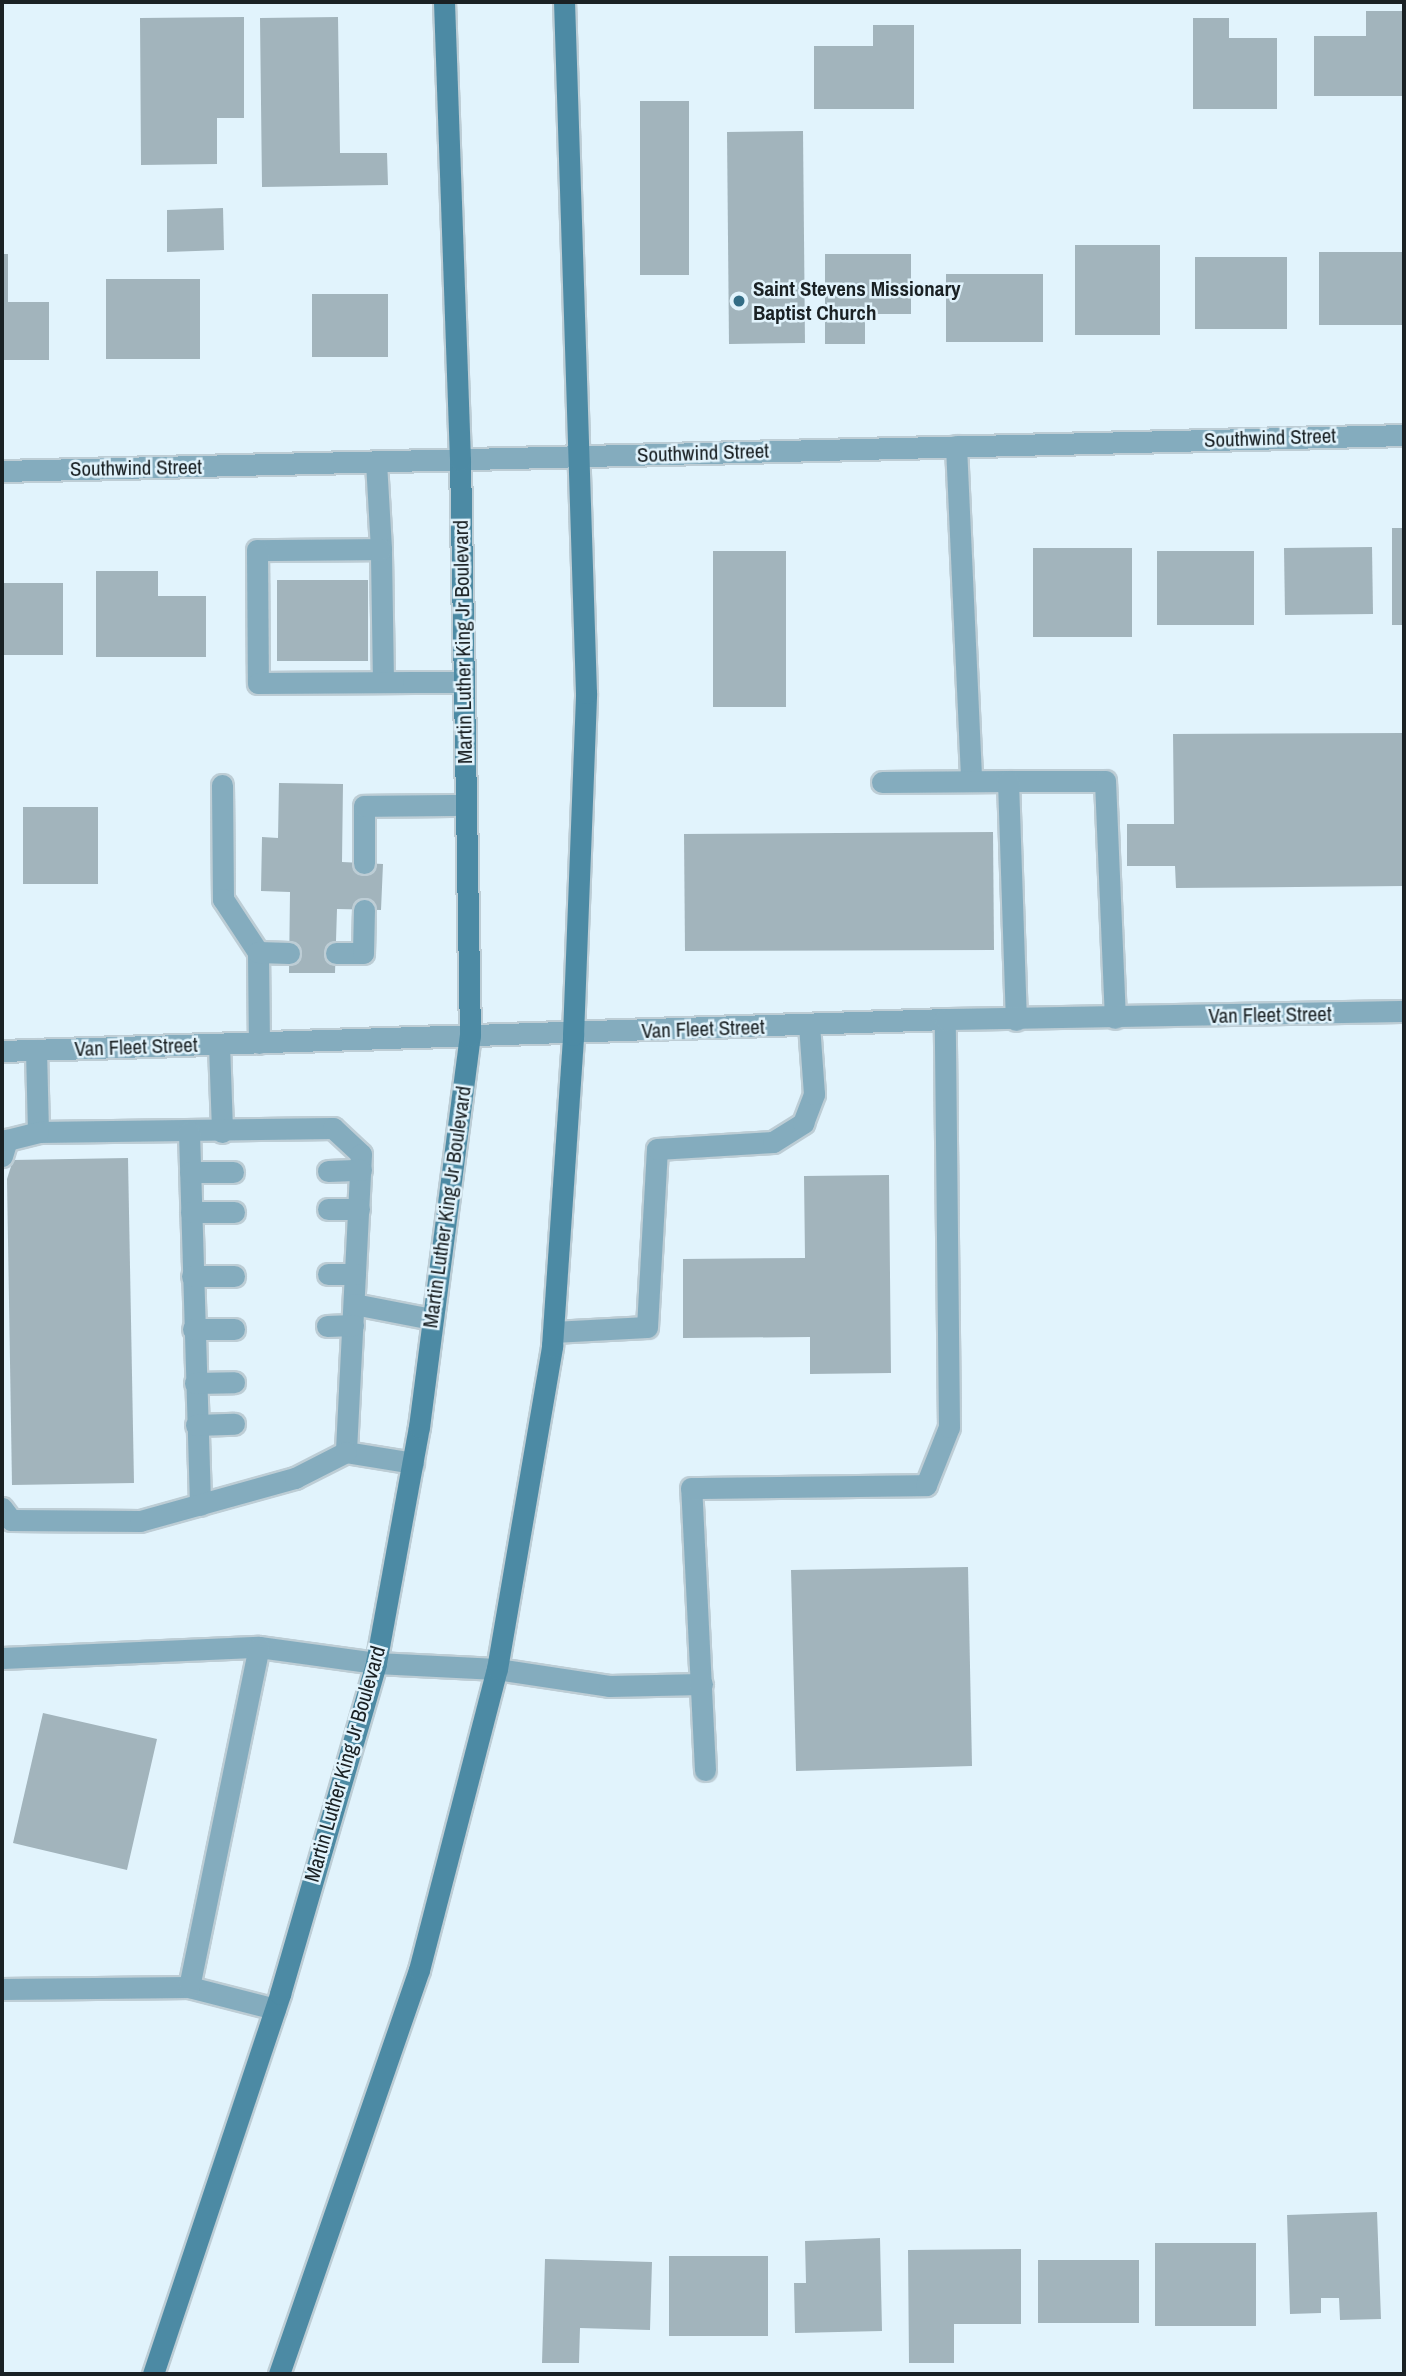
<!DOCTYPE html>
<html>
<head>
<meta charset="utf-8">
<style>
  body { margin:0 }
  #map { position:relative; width:1406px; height:2376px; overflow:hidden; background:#e1f3fc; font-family:"Archivo Narrow",sans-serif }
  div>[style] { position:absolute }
  .building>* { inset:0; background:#a2b4bc }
  .roads { filter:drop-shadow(2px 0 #bdcdd5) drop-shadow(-2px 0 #bdcdd5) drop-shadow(0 2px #bdcdd5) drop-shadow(0 -2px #bdcdd5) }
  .service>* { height:21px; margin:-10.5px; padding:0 10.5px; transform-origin:10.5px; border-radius:10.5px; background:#84acbe }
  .minor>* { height:21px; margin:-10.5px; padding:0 10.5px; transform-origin:10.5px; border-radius:10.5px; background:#84acbe }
  .secondary>* { height:21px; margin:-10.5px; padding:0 10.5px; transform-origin:10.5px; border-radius:10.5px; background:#4c8aa4 }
  .dots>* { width:19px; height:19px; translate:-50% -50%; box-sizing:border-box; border:4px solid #e1f3fc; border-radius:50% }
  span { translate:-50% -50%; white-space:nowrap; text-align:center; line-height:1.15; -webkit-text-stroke:5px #e1f3fc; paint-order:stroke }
  .poi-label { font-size:21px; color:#1a2124; font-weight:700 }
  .left { translate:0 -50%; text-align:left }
  .street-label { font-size:21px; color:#1a2124 }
  .frame { position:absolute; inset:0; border:4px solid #1a2124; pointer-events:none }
</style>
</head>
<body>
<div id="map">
  <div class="building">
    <div style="clip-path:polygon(1366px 11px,1404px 11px,1404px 96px,1314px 96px,1314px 36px,1366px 36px)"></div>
    <div style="clip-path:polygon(244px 17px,244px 118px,217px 118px,217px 164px,141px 165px,140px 18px)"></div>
    <div style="clip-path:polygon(338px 17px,340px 153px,387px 153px,388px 185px,262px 187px,260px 18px)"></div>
    <div style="clip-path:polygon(1193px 18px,1229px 18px,1229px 38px,1277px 38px,1277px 109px,1193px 109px)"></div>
    <div style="clip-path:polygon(873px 25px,914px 25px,914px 109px,814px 109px,814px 46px,873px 46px)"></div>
    <div style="clip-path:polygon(640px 101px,689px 101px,689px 275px,640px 275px)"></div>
    <div style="clip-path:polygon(803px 131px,805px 343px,729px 344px,727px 132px)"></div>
    <div style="clip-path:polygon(223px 208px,224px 250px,167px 252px,167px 210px)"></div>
    <div style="clip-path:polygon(1075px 245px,1160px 245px,1160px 335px,1075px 335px)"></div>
    <div style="clip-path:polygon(1319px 252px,1404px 252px,1404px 325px,1319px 325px)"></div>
    <div style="clip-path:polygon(2px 254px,8px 254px,8px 302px,49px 302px,49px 360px,2px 360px)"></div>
    <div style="clip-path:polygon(825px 254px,911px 254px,911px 314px,865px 314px,865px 344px,825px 344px)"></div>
    <div style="clip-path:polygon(1195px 257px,1287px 257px,1287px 329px,1195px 329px)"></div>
    <div style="clip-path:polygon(946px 274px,1043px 274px,1043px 342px,946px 342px)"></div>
    <div style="clip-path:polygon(106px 279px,200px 279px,200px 359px,106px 359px)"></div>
    <div style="clip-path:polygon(312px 294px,388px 294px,388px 357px,312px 357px)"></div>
    <div style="clip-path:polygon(1392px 528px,1404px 528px,1404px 625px,1392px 625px)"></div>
    <div style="clip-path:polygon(1372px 547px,1373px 614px,1285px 615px,1284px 548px)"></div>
    <div style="clip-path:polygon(1033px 548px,1132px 548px,1132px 637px,1033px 637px)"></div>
    <div style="clip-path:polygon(713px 551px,786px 551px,786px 707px,713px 707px)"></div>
    <div style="clip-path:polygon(1157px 551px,1254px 551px,1254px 625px,1157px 625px)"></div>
    <div style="clip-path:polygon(96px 571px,158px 571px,158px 596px,206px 596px,206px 657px,96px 657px)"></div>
    <div style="clip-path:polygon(277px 580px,368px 580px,368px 661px,277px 661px)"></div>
    <div style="clip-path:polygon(2px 583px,63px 583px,63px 655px,2px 655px)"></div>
    <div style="clip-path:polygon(1404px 733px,1404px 886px,1176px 888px,1175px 866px,1127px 866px,1127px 824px,1174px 824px,1173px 734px)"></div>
    <div style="clip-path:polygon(279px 783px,343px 784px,342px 862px,383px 864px,381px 910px,337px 909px,335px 973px,289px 973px,290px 892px,261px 891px,262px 837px,278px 838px)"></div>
    <div style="clip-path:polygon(23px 807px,98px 807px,98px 884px,23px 884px)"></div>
    <div style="clip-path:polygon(993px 832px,994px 950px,685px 951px,684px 834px)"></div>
    <div style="clip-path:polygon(128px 1158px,134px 1483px,12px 1485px,7px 1179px,13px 1160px)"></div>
    <div style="clip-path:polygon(889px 1175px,891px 1373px,810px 1374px,810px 1337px,683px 1338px,683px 1259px,805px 1258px,804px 1176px)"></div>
    <div style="clip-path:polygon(968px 1567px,972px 1766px,796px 1771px,791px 1570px)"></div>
    <div style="clip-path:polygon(43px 1713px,157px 1739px,127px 1870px,13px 1843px)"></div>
    <div style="clip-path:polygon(1377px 2212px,1381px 2319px,1340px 2320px,1339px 2298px,1321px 2298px,1321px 2313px,1290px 2314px,1287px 2215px)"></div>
    <div style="clip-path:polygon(880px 2238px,882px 2331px,795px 2333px,794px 2283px,806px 2283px,805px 2241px)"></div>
    <div style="clip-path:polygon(1155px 2243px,1256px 2243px,1256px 2326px,1155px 2326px)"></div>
    <div style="clip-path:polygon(1021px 2249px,1021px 2324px,954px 2324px,954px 2363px,909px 2363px,908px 2250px)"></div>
    <div style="clip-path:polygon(669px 2256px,768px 2256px,768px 2336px,669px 2336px)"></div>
    <div style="clip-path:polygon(545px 2259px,652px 2262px,650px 2330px,580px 2328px,579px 2363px,542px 2363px)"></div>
    <div style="clip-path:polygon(1038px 2260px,1139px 2260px,1139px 2323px,1038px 2323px)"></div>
  </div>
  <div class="roads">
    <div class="service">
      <div style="left:956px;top:446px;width:335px;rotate:87.4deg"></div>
      <div style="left:376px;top:462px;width:87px;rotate:86.7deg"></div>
      <div style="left:383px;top:682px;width:133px;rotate:-90.9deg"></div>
      <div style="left:381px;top:549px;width:124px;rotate:179.5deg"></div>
      <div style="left:257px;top:550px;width:133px;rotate:89.6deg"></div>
      <div style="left:258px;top:683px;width:155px;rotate:-0.4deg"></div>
      <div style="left:413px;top:682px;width:51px"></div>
      <div style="left:1008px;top:781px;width:97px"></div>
      <div style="left:1105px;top:781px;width:237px;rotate:87.6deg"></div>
      <div style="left:882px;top:782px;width:126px;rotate:-0.5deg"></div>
      <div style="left:1008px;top:781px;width:239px;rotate:88.1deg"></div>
      <div style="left:222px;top:785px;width:114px;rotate:89.5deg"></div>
      <div style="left:223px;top:899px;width:64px;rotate:56.6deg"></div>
      <div style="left:258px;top:952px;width:91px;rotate:89.4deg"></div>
      <div style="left:364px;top:863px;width:57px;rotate:-90deg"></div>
      <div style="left:364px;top:806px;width:101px;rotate:-0.6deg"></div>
      <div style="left:258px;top:952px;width:31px;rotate:2deg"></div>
      <div style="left:336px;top:953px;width:27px"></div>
      <div style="left:363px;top:953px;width:43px;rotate:-88.7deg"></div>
      <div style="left:219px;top:1044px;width:88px;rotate:88deg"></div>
      <div style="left:36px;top:1050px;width:82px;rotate:88.6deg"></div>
      <div style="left:38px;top:1132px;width:295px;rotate:-0.8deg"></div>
      <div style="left:333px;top:1128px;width:38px;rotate:43deg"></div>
      <div style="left:361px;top:1154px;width:298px;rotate:92.9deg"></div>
      <div style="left:346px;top:1452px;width:68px;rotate:9.3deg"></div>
      <div style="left:189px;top:1132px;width:373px;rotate:88.3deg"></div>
      <div style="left:2px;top:1156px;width:17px;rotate:-73deg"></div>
      <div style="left:7px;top:1140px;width:32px;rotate:-14deg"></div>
      <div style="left:328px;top:1171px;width:33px;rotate:-2deg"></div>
      <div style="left:190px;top:1172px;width:43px"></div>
      <div style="left:328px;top:1209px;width:31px"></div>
      <div style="left:191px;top:1212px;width:43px"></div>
      <div style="left:328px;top:1274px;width:27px"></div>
      <div style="left:192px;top:1276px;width:42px"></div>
      <div style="left:354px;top:1304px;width:79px;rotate:10.9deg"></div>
      <div style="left:327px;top:1326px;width:26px;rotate:-2deg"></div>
      <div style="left:193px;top:1329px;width:41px"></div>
      <div style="left:553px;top:1332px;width:94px;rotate:-3deg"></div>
      <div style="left:647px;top:1327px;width:178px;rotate:-86.8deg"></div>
      <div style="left:657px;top:1149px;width:116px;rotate:-3.5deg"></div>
      <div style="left:773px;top:1142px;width:36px;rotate:-32deg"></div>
      <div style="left:803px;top:1123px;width:31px;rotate:-69deg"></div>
      <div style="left:814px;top:1094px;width:69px;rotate:-94.1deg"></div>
      <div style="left:195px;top:1383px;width:39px;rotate:-1deg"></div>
      <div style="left:196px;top:1425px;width:38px;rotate:-2deg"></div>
      <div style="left:2px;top:1508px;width:15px;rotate:53deg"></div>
      <div style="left:11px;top:1520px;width:129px;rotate:0.4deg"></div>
      <div style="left:140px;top:1521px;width:161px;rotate:-15.5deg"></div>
      <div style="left:295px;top:1478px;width:57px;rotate:-27deg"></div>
      <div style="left:2px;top:1658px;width:257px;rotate:-2.5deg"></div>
      <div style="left:259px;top:1647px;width:118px;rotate:7.8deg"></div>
      <div style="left:376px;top:1663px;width:121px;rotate:2.8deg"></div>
      <div style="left:497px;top:1669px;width:113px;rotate:8.6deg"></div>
      <div style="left:609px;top:1686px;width:93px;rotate:-1.2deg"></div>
      <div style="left:705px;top:1770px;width:282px;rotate:-92.8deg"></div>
      <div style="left:691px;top:1488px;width:235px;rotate:-0.7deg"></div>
      <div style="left:926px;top:1485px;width:62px;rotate:-68.4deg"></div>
      <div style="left:949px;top:1427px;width:408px;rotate:-90.6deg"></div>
      <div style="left:189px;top:1987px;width:89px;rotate:14.3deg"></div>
      <div style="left:2px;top:1989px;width:187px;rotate:-0.6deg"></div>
      <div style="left:189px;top:1987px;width:347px;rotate:-78.4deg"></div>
    </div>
    <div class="minor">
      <div style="left:2px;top:471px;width:1402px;rotate:-1.47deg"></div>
      <div style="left:2px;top:1051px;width:944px;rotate:-1.94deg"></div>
      <div style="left:945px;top:1019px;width:459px;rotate:-1deg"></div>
    </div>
    <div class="secondary">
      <div style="left:153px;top:2374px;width:401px;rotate:-71.5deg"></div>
      <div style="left:280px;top:1994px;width:345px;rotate:-73.8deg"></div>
      <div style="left:376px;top:1663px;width:240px;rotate:-79.7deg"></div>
      <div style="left:419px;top:1427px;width:394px;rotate:-82.6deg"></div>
      <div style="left:470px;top:1036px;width:576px;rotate:-90.99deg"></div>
      <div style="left:460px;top:460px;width:458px;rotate:-92deg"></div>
      <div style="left:279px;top:2374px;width:428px;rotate:-70.9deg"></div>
      <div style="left:419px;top:1970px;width:311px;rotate:-75.5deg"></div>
      <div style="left:497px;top:1669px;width:328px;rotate:-80.3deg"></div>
      <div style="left:552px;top:1346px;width:312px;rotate:-86.1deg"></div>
      <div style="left:573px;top:1035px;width:342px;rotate:-87.8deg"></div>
      <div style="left:586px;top:693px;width:691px;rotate:-91.82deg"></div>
    </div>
  </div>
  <div class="dots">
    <div style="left:739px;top:301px;background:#336d86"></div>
  </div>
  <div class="poi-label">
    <span class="left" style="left:753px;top:301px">Saint Stevens Missionary<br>Baptist Church</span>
  </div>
  <div class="street-label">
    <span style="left:1270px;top:438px;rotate:-2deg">Southwind Street</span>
    <span style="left:703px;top:453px;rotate:-2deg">Southwind Street</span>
    <span style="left:136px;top:468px;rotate:-1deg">Southwind Street</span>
    <span style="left:463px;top:642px;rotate:-91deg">Martin Luther King Jr Boulevard</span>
    <span style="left:1270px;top:1015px;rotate:-1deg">Van Fleet Street</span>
    <span style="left:703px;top:1029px;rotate:-2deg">Van Fleet Street</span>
    <span style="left:136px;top:1047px;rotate:-2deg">Van Fleet Street</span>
    <span style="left:447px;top:1207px;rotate:-82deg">Martin Luther King Jr Boulevard</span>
    <span style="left:345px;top:1764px;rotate:-74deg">Martin Luther King Jr Boulevard</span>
  </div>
  <div class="frame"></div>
</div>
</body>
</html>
